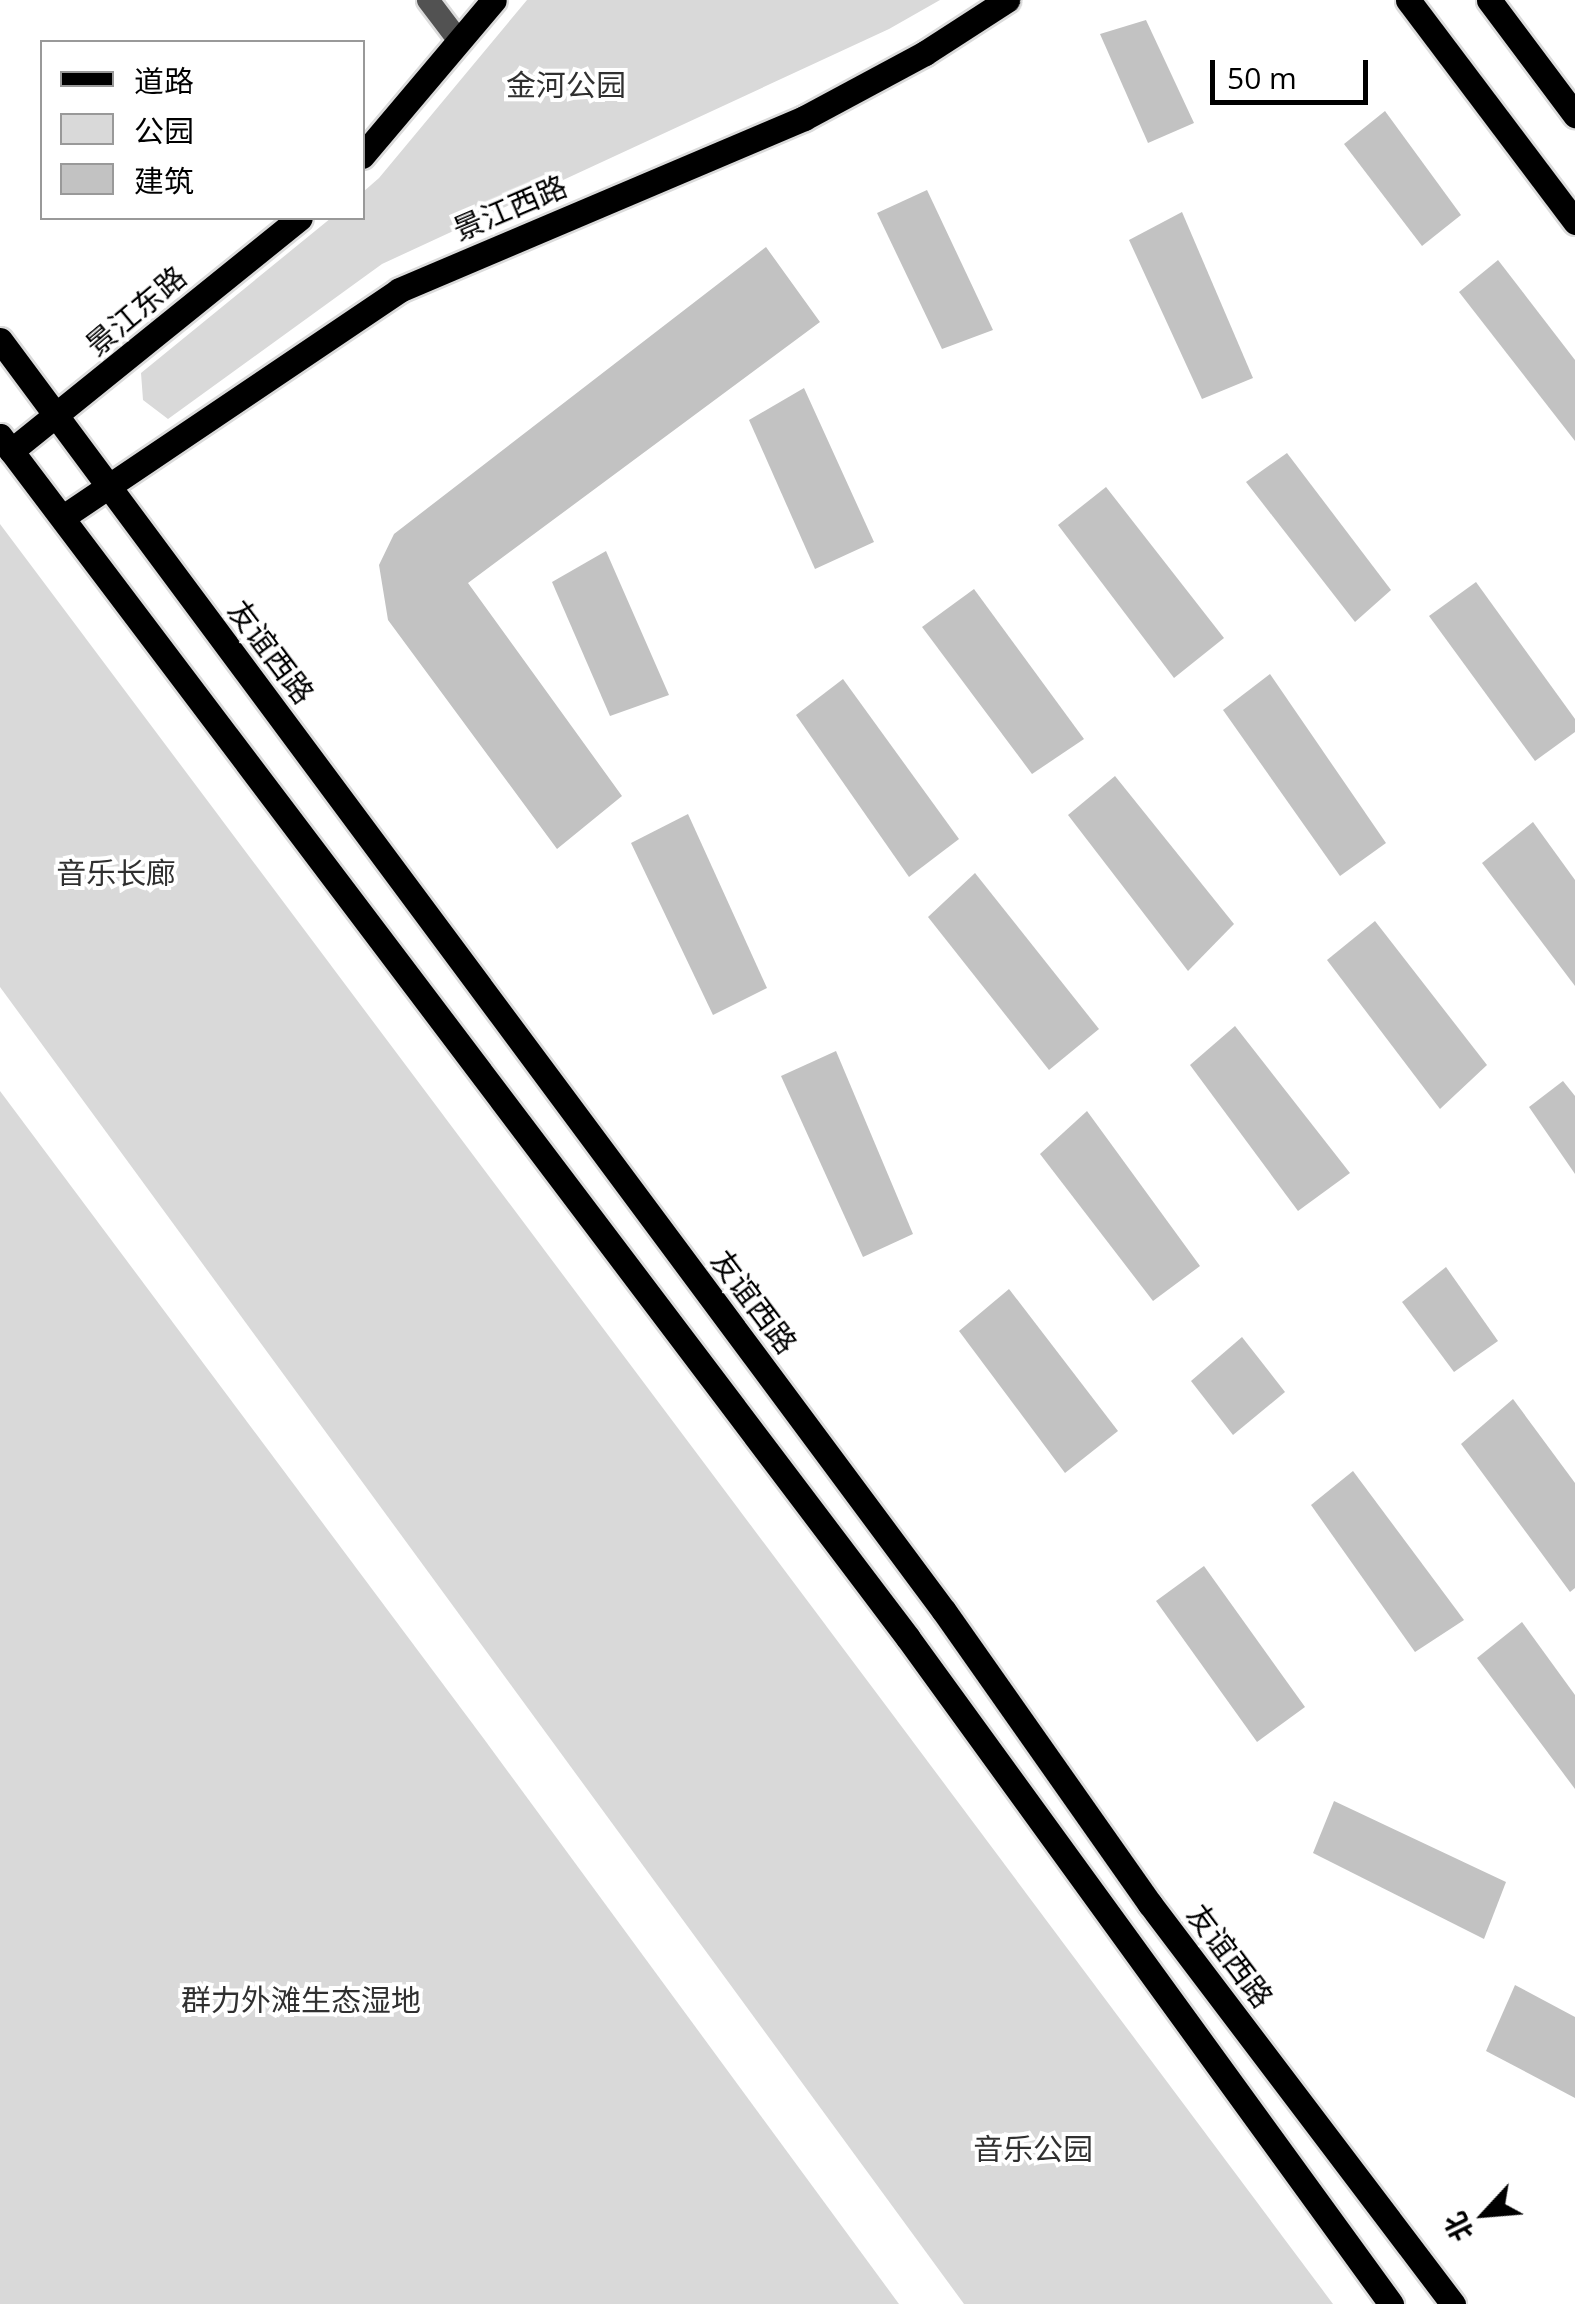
<!DOCTYPE html>
<html>
<head>
<meta charset="utf-8">
<style>
  body { margin:0 }
  #map { position:relative; width:1575px; height:2304px; overflow:hidden; background:#fff; font-family:"Open Sans","Noto Sans SC",sans-serif }
  div>[style] { position:absolute }
  .green>* { inset:0; background:#d9d9d9 }
  .building>* { inset:0; background:#c2c2c2 }
  .roads { filter:drop-shadow(2px 0 #dbdbdb) drop-shadow(-2px 0 #dbdbdb) drop-shadow(0 2px #dbdbdb) drop-shadow(0 -2px #dbdbdb) }
  .minor>* { height:22px; margin:-11px; padding:0 11px; transform-origin:11px; border-radius:11px; background:#525252 }
  .major>* { height:25px; margin:-12.5px; padding:0 12.5px; transform-origin:12.5px; border-radius:12.5px; background:#000 }
  span { translate:-50% -50%; white-space:nowrap; text-align:center; line-height:1.15; -webkit-text-stroke:8px #fff; paint-order:stroke }
  .park-label { font-size:30px; color:#303030 }
  .street-label { font-size:30px; color:#000 }
  .legend { position:absolute; left:40px; top:40px; width:325px; height:180px; box-sizing:border-box; background:#fff; border:2px solid #999; margin:0; padding:12px 18px; list-style:none; font-size:30px; color:#000 }
  .legend li { display:flex; align-items:center; gap:20px; height:50px }
  .legend b { width:50px; border:2px solid #999 }
  .north { position:absolute; left:1435px; top:2164px; width:100px; height:100px; -webkit-text-stroke:8px #fff; paint-order:stroke; rotate:244deg; font-size:28px; font-weight:700; line-height:40px; text-align:center; color:#000 }
  .north::after { content:''; display:block; margin:auto; width:35px; height:45px; background:#000; clip-path:polygon(50% 0,100% 100%,50% 72%,0 100%) }
  .scale { position:absolute; left:1210px; top:60px; width:158px; height:45px; box-sizing:border-box; border:5px solid #000; border-top:0; padding-left:12px; font-size:30px; line-height:35px; white-space:nowrap; color:#000; -webkit-text-stroke:8px #fff; paint-order:stroke }
</style>
</head>
<body>
<div id="map">
  <div class="green">
    <div style="clip-path:polygon(527px 0,940px 0,889px 29px,382px 264px,168px 419px,143px 400px,141px 373px,331px 218px,362px 218px,363px 192px,379px 178px)"></div>
    <div style="clip-path:polygon(0 524px,890px 1711px,1333px 2304px,964px 2304px,0 987px)"></div>
    <div style="clip-path:polygon(0 1091px,484px 1739px,899px 2304px,0 2304px)"></div>
  </div>
  <div class="building">
    <div style="clip-path:polygon(1146px 20px,1194px 123px,1148px 143px,1100px 34px)"></div>
    <div style="clip-path:polygon(1385px 111px,1461px 215px,1422px 246px,1344px 144px)"></div>
    <div style="clip-path:polygon(927px 190px,993px 330px,942px 349px,877px 213px)"></div>
    <div style="clip-path:polygon(1182px 212px,1253px 378px,1202px 399px,1129px 240px)"></div>
    <div style="clip-path:polygon(766px 247px,820px 322px,468px 583px,622px 796px,557px 849px,388px 620px,379px 565px,394px 534px)"></div>
    <div style="clip-path:polygon(1498px 260px,1575px 360px,1575px 441px,1459px 292px)"></div>
    <div style="clip-path:polygon(804px 388px,874px 542px,815px 569px,749px 420px)"></div>
    <div style="clip-path:polygon(1287px 453px,1391px 590px,1355px 622px,1246px 482px)"></div>
    <div style="clip-path:polygon(1106px 487px,1224px 638px,1174px 678px,1058px 525px)"></div>
    <div style="clip-path:polygon(606px 551px,669px 695px,610px 716px,552px 582px)"></div>
    <div style="clip-path:polygon(1476px 582px,1575px 719px,1575px 732px,1535px 761px,1429px 616px)"></div>
    <div style="clip-path:polygon(974px 589px,1084px 739px,1032px 774px,922px 627px)"></div>
    <div style="clip-path:polygon(1270px 674px,1386px 843px,1340px 876px,1223px 710px)"></div>
    <div style="clip-path:polygon(843px 679px,959px 839px,909px 877px,796px 715px)"></div>
    <div style="clip-path:polygon(1115px 776px,1234px 924px,1188px 971px,1068px 815px)"></div>
    <div style="clip-path:polygon(688px 814px,767px 988px,713px 1015px,631px 843px)"></div>
    <div style="clip-path:polygon(1533px 822px,1575px 880px,1575px 986px,1482px 863px)"></div>
    <div style="clip-path:polygon(975px 873px,1099px 1029px,1049px 1070px,928px 917px)"></div>
    <div style="clip-path:polygon(1375px 921px,1487px 1065px,1440px 1109px,1327px 960px)"></div>
    <div style="clip-path:polygon(1235px 1026px,1350px 1173px,1298px 1211px,1190px 1065px)"></div>
    <div style="clip-path:polygon(836px 1051px,913px 1234px,863px 1257px,781px 1076px)"></div>
    <div style="clip-path:polygon(1563px 1081px,1575px 1096px,1575px 1174px,1529px 1107px)"></div>
    <div style="clip-path:polygon(1087px 1111px,1200px 1266px,1153px 1301px,1040px 1154px)"></div>
    <div style="clip-path:polygon(1446px 1267px,1498px 1341px,1454px 1372px,1402px 1302px)"></div>
    <div style="clip-path:polygon(1009px 1289px,1118px 1431px,1065px 1473px,959px 1331px)"></div>
    <div style="clip-path:polygon(1242px 1337px,1285px 1392px,1233px 1435px,1191px 1381px)"></div>
    <div style="clip-path:polygon(1513px 1399px,1575px 1483px,1575px 1588px,1570px 1592px,1461px 1444px)"></div>
    <div style="clip-path:polygon(1353px 1471px,1464px 1620px,1415px 1652px,1311px 1505px)"></div>
    <div style="clip-path:polygon(1204px 1566px,1305px 1707px,1257px 1742px,1156px 1601px)"></div>
    <div style="clip-path:polygon(1522px 1622px,1575px 1695px,1575px 1789px,1477px 1658px)"></div>
    <div style="clip-path:polygon(1334px 1801px,1506px 1882px,1484px 1939px,1313px 1853px)"></div>
    <div style="clip-path:polygon(1515px 1985px,1575px 2017px,1575px 2098px,1486px 2051px)"></div>
  </div>
  <div class="roads">
    <div class="minor">
      <div style="left:428px;top:0;width:51px;rotate:52.9deg"></div>
    </div>
    <div class="major">
      <div style="left:1408px;top:0;width:278px;rotate:53deg"></div>
      <div style="left:1489px;top:0;width:144px;rotate:53.2deg"></div>
      <div style="left:362px;top:156px;width:204px;rotate:-49.8deg"></div>
      <div style="left:0;top:340px;width:1583px;rotate:53.4deg"></div>
      <div style="left:944px;top:1611px;width:358px;rotate:54.9deg"></div>
      <div style="left:1150px;top:1904px;width:502px;rotate:52.86deg"></div>
      <div style="left:0;top:436px;width:1506px;rotate:52.93deg"></div>
      <div style="left:908px;top:1638px;width:823px;rotate:54.05deg"></div>
      <div style="left:11px;top:451px;width:371px;rotate:-38.9deg"></div>
      <div style="left:63px;top:517px;width:405px;rotate:-34deg"></div>
      <div style="left:399px;top:290px;width:440px;rotate:-23deg"></div>
      <div style="left:804px;top:118px;width:137px;rotate:-28.2deg"></div>
      <div style="left:925px;top:53px;width:98px;rotate:-32.9deg"></div>
    </div>
  </div>
  <div class="park-label">
    <span style="left:566px;top:85px">金河公园</span>
    <span style="left:116px;top:873px">音乐长廊</span>
    <span style="left:301px;top:2000px">群力外滩生态湿地</span>
    <span style="left:1033px;top:2149px">音乐公园</span>
  </div>
  <div class="street-label">
    <span style="left:510px;top:208px;rotate:-23deg">景江西路</span>
    <span style="left:136px;top:311px;rotate:-40deg">景江东路</span>
    <span style="left:271px;top:652px;rotate:53deg">友谊西路</span>
    <span style="left:754px;top:1302px;rotate:53deg">友谊西路</span>
    <span style="left:1230px;top:1956px;rotate:53deg">友谊西路</span>
  </div>
  <ul class="legend">
  <li><b style="height:12px;background:#000"></b>道路</li>
  <li><b style="height:28px;background:#d9d9d9"></b>公园</li>
  <li><b style="height:28px;background:#c2c2c2"></b>建筑</li>
  </ul>
  <div class="north">北</div>
  <div class="scale">50 m</div>
</div>
</body>
</html>
